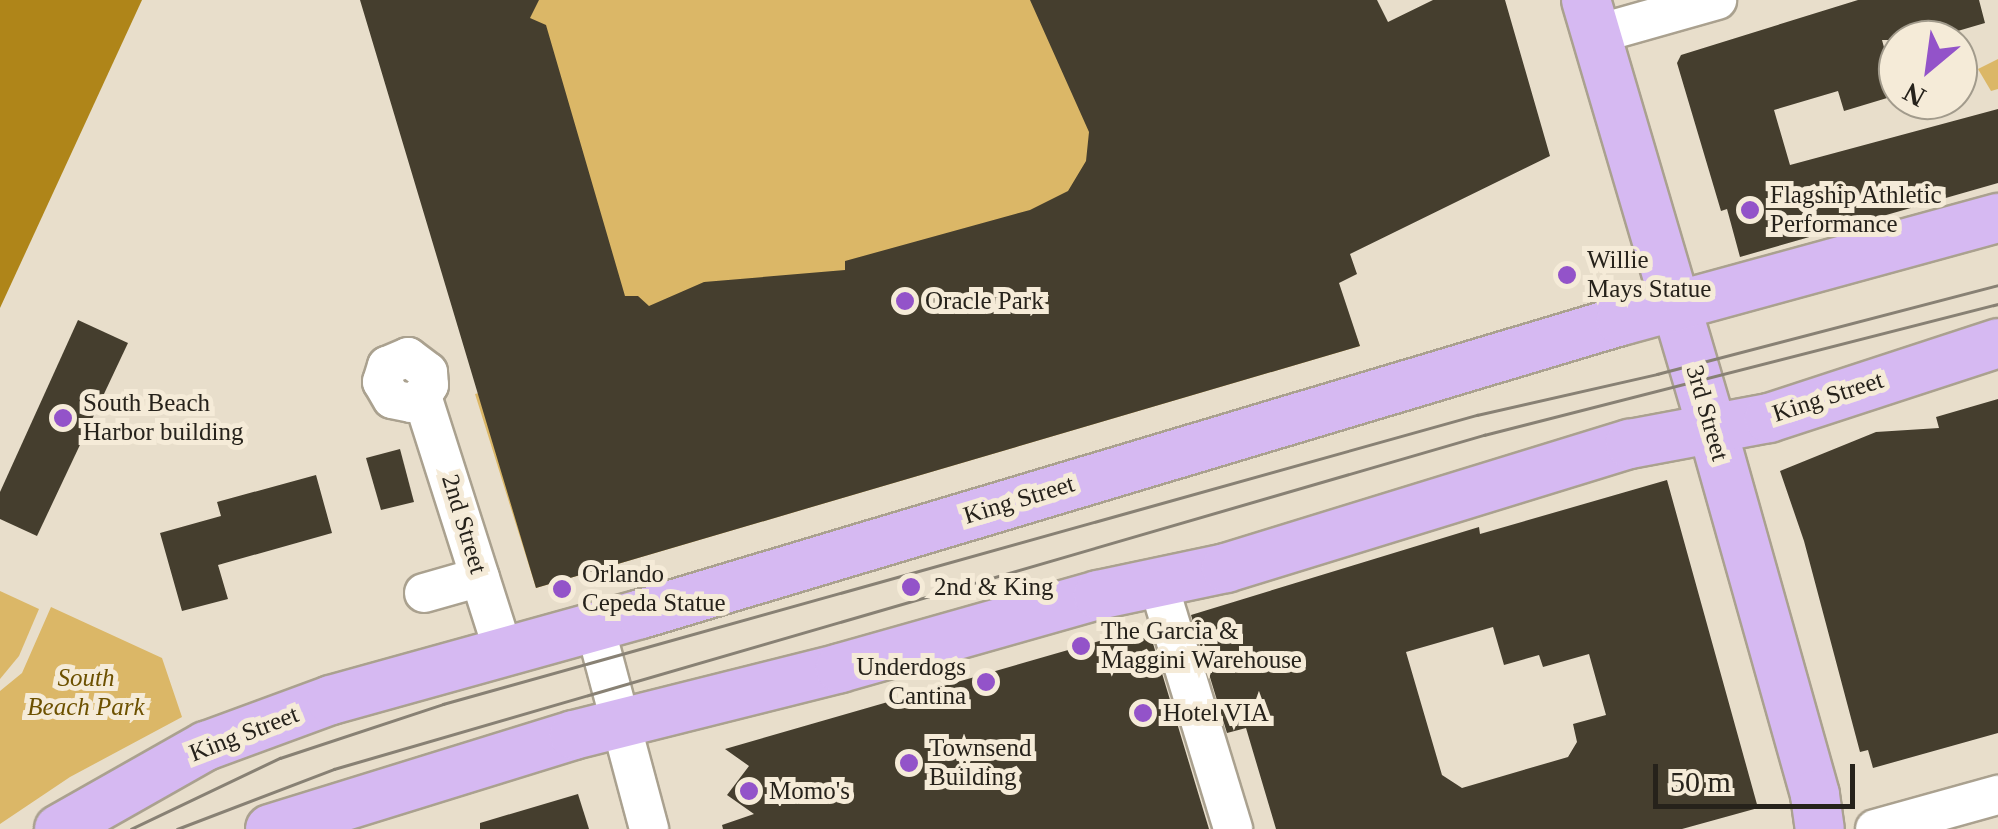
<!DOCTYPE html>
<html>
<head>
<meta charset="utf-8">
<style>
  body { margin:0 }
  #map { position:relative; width:1998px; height:829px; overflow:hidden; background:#e8decb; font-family:"Times New Roman",serif }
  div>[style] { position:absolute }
  .green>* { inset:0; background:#dbb767 }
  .water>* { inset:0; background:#af8519 }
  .building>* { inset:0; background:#453e2e }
  .roads { filter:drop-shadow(2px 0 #aaa18f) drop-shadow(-2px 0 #aaa18f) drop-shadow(0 2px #aaa18f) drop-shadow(0 -2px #aaa18f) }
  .minor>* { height:38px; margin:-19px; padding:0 19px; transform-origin:19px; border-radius:19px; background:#fff }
  .major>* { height:48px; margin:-24px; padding:0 24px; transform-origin:24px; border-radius:24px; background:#d6b9f2 }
  .tram>* { height:2.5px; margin:-1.25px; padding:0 1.25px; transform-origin:1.25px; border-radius:1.25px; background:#888174 }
  .dots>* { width:28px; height:28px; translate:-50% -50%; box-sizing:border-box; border:5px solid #f5ebd8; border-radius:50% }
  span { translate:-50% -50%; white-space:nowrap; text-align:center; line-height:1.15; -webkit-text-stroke:10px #f5ebd8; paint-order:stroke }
  .poi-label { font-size:25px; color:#26221b }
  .left { translate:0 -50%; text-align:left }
  .right { translate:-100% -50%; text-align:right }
  .street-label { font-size:25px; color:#26221b }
  .park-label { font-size:25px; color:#6d5100; font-style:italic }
  .north { position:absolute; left:1878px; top:20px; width:100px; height:100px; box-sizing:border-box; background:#f5ebd8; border:2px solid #a29b8c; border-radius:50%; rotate:209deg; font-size:28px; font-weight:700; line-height:40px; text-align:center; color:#26221b }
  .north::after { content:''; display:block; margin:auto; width:35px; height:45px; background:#9353c9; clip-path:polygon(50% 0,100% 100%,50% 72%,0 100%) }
  .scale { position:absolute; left:1653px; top:764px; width:202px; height:45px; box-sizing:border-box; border:5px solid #26221b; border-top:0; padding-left:12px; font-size:30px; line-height:35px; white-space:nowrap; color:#26221b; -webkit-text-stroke:8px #f5ebd8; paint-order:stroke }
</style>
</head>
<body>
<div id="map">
  <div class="green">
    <div style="clip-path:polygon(433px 0,1251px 0,1299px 185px,1360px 346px,536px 588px,475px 394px,512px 385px)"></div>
    <div style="clip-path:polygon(1998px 59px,1998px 89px,1991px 91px,1978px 69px)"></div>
    <div style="clip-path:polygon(0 591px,39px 609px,19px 656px,0 679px)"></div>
    <div style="clip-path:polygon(51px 607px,162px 658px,182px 717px,70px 777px,0 824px,0 691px,22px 673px)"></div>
  </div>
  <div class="water">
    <div style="clip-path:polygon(0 0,142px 0,0 308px)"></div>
  </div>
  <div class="building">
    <div style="clip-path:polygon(360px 0,539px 0,530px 18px,546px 25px,625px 296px,638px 296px,649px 306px,704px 282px,845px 270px,845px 261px,1030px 210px,1068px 191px,1086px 161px,1089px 132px,1030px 0,1377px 0,1388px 22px,1433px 0,1505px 0,1550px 156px,1350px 254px,1357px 274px,1339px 283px,1360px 346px,536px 588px)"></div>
    <div style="clip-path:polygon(1858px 0,1979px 0,1985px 23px,1927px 40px,1882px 40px,1897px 95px,1844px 111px,1838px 91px,1774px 110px,1790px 165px,1998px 109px,1998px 183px,1740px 257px,1727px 209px,1721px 211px,1677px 63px,1681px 55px)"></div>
    <div style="clip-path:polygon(78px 320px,128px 343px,37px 536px,0 519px,0 492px)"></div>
    <div style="clip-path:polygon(1998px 399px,1998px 733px,1873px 768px,1868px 750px,1860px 752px,1804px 541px,1780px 471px,1876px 432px,1939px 428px,1936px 417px)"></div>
    <div style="clip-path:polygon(400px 449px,414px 502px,381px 510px,366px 458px)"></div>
    <div style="clip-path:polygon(316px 475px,332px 533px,218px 565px,228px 599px,182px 611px,160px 533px,221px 516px,217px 502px)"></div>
    <div style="clip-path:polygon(evenodd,1667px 480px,1758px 808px,1682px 829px,1276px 829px,1246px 728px,1227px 733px,1191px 615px,1479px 527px,1480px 534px,1667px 480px,1493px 627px,1504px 665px,1539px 655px,1543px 667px,1589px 654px,1606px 715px,1573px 724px,1577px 742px,1568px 757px,1462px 788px,1442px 775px,1406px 652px,1493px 627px)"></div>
    <div style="clip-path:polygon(1148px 627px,1209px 829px,723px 829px,722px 825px,754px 814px,727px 795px,749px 766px,725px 749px)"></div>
    <div style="clip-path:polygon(578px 794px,589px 829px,480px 829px,480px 823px)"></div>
  </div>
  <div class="roads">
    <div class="minor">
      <div style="left:1597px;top:34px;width:125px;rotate:-15.8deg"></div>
      <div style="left:422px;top:396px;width:13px;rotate:148deg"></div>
      <div style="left:411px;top:403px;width:19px;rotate:-168deg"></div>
      <div style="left:392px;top:399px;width:20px;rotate:-120deg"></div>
      <div style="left:382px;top:382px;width:17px;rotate:-73deg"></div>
      <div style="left:387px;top:366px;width:23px;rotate:-23deg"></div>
      <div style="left:408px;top:357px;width:25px;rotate:37deg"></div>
      <div style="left:428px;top:372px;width:13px;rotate:86deg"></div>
      <div style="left:429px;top:385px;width:13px;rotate:122deg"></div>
      <div style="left:422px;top:396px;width:270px;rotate:72.3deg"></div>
      <div style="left:1158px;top:583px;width:257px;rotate:73deg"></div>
      <div style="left:424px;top:593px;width:58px;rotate:-15.9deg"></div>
      <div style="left:595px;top:627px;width:209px;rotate:75deg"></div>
      <div style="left:1875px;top:829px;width:128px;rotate:-15.5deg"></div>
    </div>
    <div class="major">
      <div style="left:1586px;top:0;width:446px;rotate:73.6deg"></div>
      <div style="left:1712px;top:428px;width:381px;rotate:74.3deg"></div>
      <div style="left:1815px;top:795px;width:34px;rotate:82deg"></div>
      <div style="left:59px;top:829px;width:169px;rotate:-29.5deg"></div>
      <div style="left:206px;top:746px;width:133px;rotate:-20.2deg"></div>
      <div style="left:331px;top:700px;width:322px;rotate:-15.5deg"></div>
      <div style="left:641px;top:614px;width:1023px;rotate:-16.65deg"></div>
      <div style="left:1621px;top:321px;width:391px;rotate:-15.3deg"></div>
      <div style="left:270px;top:829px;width:318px;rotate:-17.2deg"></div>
      <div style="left:574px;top:735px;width:274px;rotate:-14.1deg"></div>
      <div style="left:840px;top:668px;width:268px;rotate:-15.8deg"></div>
      <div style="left:1098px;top:595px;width:131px;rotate:-11.9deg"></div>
      <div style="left:1226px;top:568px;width:423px;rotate:-17.1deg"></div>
      <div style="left:1630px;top:444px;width:141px;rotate:-10.6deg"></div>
      <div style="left:1769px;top:418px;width:241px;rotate:-18.1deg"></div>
    </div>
  </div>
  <div class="tram">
    <div style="left:131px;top:829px;width:165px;rotate:-25.5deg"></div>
    <div style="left:280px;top:758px;width:172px;rotate:-18.3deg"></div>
    <div style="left:443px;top:704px;width:1074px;rotate:-15.62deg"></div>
    <div style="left:1477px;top:415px;width:185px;rotate:-12.8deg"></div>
    <div style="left:1657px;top:374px;width:352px;rotate:-14.6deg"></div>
    <div style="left:177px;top:829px;width:168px;rotate:-20.9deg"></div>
    <div style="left:334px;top:769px;width:1198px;rotate:-16.2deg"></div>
    <div style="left:1484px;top:435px;width:530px;rotate:-14.3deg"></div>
  </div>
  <div class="dots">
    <div style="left:1750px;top:210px;background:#9353c9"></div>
    <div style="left:1567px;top:275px;background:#9353c9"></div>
    <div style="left:905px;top:301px;background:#9353c9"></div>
    <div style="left:63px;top:418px;background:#9353c9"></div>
    <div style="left:911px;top:587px;background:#9353c9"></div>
    <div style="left:562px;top:589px;background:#9353c9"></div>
    <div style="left:1081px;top:646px;background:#9353c9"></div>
    <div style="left:986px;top:682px;background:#9353c9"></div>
    <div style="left:1143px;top:713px;background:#9353c9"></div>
    <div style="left:909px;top:763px;background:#9353c9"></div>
    <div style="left:749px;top:791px;background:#9353c9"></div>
  </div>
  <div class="poi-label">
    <span class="left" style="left:1770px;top:210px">Flagship Athletic<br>Performance</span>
    <span class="left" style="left:1587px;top:275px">Willie<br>Mays Statue</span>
    <span class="left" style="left:925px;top:301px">Oracle Park</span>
    <span class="left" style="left:83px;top:418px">South Beach<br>Harbor building</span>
    <span class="left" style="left:582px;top:589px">Orlando<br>Cepeda Statue</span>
    <span class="left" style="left:934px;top:587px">2nd &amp; King</span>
    <span class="left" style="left:1101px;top:646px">The Garcia &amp;<br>Maggini Warehouse</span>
    <span class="right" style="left:966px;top:682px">Underdogs<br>Cantina</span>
    <span class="left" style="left:1163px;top:713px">Hotel VIA</span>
    <span class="left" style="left:929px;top:763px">Townsend<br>Building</span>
    <span class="left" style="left:769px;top:791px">Momo's</span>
  </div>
  <div class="street-label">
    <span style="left:1828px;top:397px;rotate:-18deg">King Street</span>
    <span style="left:1707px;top:413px;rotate:74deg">3rd Street</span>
    <span style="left:1019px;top:500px;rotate:-17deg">King Street</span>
    <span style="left:464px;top:524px;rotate:73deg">2nd Street</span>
    <span style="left:244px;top:734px;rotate:-21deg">King Street</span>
  </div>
  <div class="park-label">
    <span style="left:86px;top:693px">South<br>Beach Park</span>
  </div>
  <div class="north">N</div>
  <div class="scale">50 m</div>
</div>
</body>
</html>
